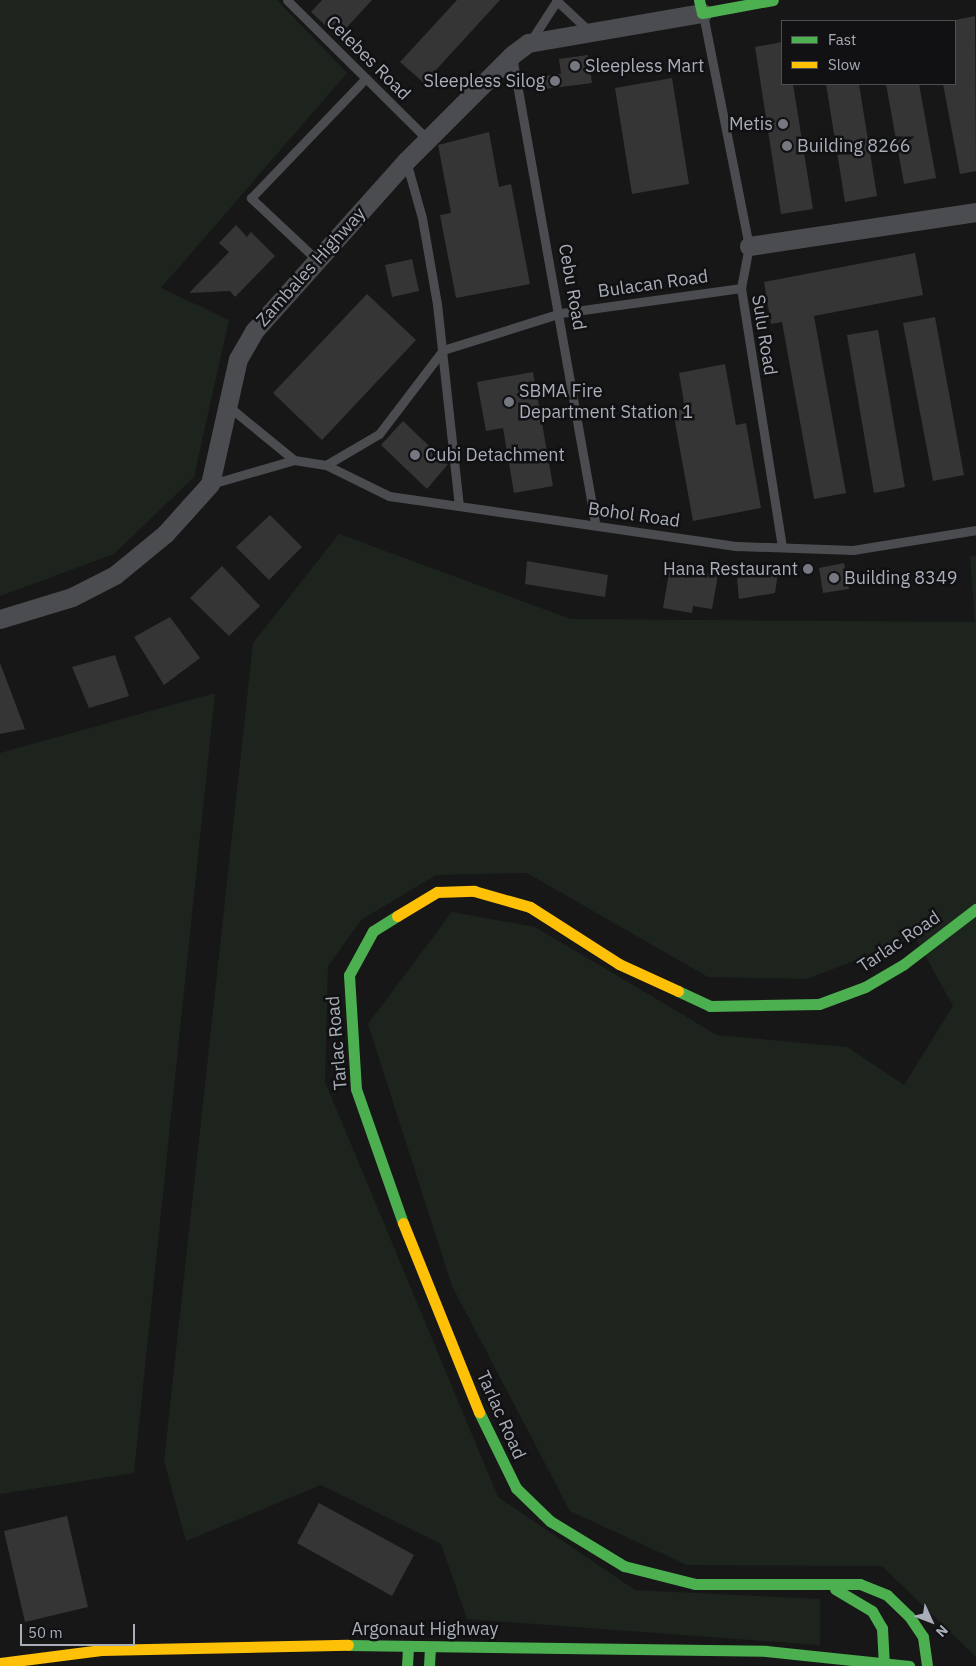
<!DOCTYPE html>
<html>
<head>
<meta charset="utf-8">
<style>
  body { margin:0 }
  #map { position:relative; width:976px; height:1666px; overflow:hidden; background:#171717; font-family:"IBM Plex Sans",sans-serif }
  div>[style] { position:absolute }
  .green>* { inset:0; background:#1d241e }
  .building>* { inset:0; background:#353536 }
  .lane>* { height:9px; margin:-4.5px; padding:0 4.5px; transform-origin:4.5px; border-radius:4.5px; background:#4b4c50 }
  .street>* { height:19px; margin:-9.5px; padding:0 9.5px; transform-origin:9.5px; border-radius:9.5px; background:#4b4c50 }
  .fast>* { height:11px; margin:-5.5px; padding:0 5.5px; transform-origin:5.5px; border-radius:5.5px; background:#4caf50 }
  .slow>* { height:11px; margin:-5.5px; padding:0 5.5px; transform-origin:5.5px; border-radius:5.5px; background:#ffc107 }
  .dots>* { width:14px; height:14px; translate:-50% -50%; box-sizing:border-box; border:2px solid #111113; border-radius:50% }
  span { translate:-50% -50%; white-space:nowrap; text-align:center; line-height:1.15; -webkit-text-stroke:5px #111113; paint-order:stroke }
  .street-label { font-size:18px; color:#a8adb8 }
  .poi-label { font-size:18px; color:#a8adb8 }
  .left { translate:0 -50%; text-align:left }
  .right { translate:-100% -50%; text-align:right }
  .legend { position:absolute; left:781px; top:20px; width:175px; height:65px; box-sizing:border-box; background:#111113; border:1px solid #4d4f55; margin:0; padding:6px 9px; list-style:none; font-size:15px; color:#a8adb8 }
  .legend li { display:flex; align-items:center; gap:10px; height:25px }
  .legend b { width:25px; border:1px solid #4d4f55 }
  .north { position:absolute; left:906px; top:1596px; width:50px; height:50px; -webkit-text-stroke:4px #111113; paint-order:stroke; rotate:133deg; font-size:14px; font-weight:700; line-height:20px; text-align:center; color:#a8adb8 }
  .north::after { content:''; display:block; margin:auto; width:18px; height:22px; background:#a8adb8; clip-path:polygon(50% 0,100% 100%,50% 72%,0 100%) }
  .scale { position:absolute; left:20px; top:1624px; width:115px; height:22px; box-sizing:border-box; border:2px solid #a8adb8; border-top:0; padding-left:6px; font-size:15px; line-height:18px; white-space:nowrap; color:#a8adb8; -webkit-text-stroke:4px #111113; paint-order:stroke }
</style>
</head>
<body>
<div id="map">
  <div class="green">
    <div style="clip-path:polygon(0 0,277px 0,347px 73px,161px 288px,229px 320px,194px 477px,114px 554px,0 596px)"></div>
    <div style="clip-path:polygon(339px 534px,571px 619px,975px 622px,970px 556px,976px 556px,976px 1657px,882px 1566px,687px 1565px,570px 1511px,452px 1286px,368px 1024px,452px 912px,535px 927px,717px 1035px,847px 1047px,904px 1085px,953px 1006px,915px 937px,807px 979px,708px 977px,527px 873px,436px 875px,361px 920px,328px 966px,325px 1082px,498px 1497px,635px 1590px,820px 1599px,820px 1645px,467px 1619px,441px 1544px,321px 1485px,186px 1541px,164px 1461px,253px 643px)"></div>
    <div style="clip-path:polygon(215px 693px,134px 1473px,0 1494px,0 753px)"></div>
  </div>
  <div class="building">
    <div style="clip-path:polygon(322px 0,372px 0,338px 37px,311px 12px)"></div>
    <div style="clip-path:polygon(457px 0,500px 0,424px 83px,400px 62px)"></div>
    <div style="clip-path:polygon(975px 16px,976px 171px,960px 174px,943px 84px,955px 84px,955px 20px)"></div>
    <div style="clip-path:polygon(782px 42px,782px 84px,793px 84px,813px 209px,781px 214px,755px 47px)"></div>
    <div style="clip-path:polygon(588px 55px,592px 83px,545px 89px,543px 76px,561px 74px,559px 59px)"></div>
    <div style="clip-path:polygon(672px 78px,689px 184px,632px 194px,615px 88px)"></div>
    <div style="clip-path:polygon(826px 84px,859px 84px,877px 196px,845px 202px)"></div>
    <div style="clip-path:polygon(886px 84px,919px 84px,936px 178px,904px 184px)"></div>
    <div style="clip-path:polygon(489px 132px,499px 187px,511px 184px,530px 284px,456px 298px,440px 215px,451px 213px,438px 145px)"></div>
    <div style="clip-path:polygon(236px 225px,247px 237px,251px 232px,275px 256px,235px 297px,230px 291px,189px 293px,229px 252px,219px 243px)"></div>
    <div style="clip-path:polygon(915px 253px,923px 295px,814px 316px,846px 493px,814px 499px,782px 322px,771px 324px,764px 282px)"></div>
    <div style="clip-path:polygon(412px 259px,419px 291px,392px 297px,385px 265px)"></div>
    <div style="clip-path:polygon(367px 294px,416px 340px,322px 440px,273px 393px)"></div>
    <div style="clip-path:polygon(935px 317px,964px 475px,933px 481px,903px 323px)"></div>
    <div style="clip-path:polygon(878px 330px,905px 487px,874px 493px,847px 335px)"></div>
    <div style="clip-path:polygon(725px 364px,736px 425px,746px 423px,761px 508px,693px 521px,673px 411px,685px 409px,679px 373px)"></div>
    <div style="clip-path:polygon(533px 372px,553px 486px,514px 493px,503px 428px,486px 431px,477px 382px)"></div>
    <div style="clip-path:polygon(403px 421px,448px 464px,427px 489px,381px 445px)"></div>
    <div style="clip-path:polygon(270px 515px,302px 547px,269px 580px,236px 547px)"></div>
    <div style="clip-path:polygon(527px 561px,608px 575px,605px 597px,525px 584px)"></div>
    <div style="clip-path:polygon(844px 563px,849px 589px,823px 593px,819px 568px)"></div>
    <div style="clip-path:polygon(222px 566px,260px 606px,229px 636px,190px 598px)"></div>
    <div style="clip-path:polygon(670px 567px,718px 575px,712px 609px,693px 606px,692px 613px,663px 608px)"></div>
    <div style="clip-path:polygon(778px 572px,775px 593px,739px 599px,737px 578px)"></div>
    <div style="clip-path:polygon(170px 617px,200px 658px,164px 685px,134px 637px)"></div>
    <div style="clip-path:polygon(115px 655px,129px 696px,89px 708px,72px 667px)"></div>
    <div style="clip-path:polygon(0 663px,25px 729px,0 734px)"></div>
    <div style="clip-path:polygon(319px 1503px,414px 1555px,392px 1596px,297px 1543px)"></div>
    <div style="clip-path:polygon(67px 1516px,88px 1607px,25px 1622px,4px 1531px)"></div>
  </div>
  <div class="lane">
    <div style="left:287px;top:0;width:197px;rotate:44.8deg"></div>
    <div style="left:556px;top:0;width:45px;rotate:43.2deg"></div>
    <div style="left:703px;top:14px;width:237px;rotate:78.8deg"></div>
    <div style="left:749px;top:246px;width:43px;rotate:100.8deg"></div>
    <div style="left:741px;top:288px;width:261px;rotate:81deg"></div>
    <div style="left:530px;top:42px;width:48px;rotate:-57deg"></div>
    <div style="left:512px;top:56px;width:477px;rotate:79.9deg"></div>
    <div style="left:406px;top:161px;width:59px;rotate:74.3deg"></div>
    <div style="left:422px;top:218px;width:87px;rotate:80.1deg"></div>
    <div style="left:437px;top:304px;width:203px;rotate:83.8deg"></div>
    <div style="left:317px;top:260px;width:91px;rotate:-136.8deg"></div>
    <div style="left:251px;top:198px;width:166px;rotate:-46.2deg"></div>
    <div style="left:228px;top:406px;width:85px;rotate:39.3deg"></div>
    <div style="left:294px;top:460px;width:32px;rotate:9deg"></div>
    <div style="left:326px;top:465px;width:70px;rotate:26.2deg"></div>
    <div style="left:389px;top:496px;width:352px;rotate:8.2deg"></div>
    <div style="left:737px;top:546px;width:116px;rotate:2deg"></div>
    <div style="left:853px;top:550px;width:125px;rotate:-9.2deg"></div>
    <div style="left:326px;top:465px;width:61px;rotate:-30.3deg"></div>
    <div style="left:379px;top:434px;width:106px;rotate:-52.7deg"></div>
    <div style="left:443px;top:350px;width:124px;rotate:-17.4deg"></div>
    <div style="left:561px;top:313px;width:182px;rotate:-7.9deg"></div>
    <div style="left:211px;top:484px;width:86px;rotate:-16.1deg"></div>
  </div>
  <div class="street">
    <div style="left:749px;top:246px;width:230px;rotate:-8.5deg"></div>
    <div style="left:0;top:619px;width:75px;rotate:-17deg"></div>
    <div style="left:72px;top:597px;width:48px;rotate:-27.1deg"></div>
    <div style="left:115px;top:575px;width:65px;rotate:-39.4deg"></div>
    <div style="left:165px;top:534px;width:67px;rotate:-48deg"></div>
    <div style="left:210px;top:484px;width:128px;rotate:-77.4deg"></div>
    <div style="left:238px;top:359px;width:32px;rotate:-60deg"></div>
    <div style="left:254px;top:331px;width:228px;rotate:-48.2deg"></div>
    <div style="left:406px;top:161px;width:150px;rotate:-45deg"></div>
    <div style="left:512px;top:55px;width:20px;rotate:-37deg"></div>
    <div style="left:528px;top:43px;width:177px;rotate:-9.8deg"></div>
  </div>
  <div class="fast">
    <div style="left:699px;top:0;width:13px;rotate:77deg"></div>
    <div style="left:702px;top:13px;width:72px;rotate:-10.4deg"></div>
    <div style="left:397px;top:916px;width:28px;rotate:148deg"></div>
    <div style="left:373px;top:931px;width:50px;rotate:118.6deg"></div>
    <div style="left:349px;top:975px;width:114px;rotate:86.5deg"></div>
    <div style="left:356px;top:1089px;width:142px;rotate:70.7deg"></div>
    <div style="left:678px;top:991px;width:35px;rotate:25deg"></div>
    <div style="left:710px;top:1006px;width:109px;rotate:-1.1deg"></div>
    <div style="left:819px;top:1004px;width:49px;rotate:-20.3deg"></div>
    <div style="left:865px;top:987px;width:45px;rotate:-30.5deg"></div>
    <div style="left:904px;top:964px;width:91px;rotate:-37.4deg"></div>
    <div style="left:479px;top:1412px;width:85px;rotate:64deg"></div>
    <div style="left:516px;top:1488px;width:47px;rotate:44.1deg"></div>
    <div style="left:550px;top:1521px;width:87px;rotate:31.3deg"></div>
    <div style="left:624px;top:1566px;width:73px;rotate:14.2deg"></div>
    <div style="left:695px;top:1584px;width:165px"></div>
    <div style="left:860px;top:1584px;width:29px;rotate:22deg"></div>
    <div style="left:887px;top:1595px;width:30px;rotate:44deg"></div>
    <div style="left:909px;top:1616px;width:25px;rotate:56deg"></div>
    <div style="left:923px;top:1637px;width:29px;rotate:82deg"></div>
    <div style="left:835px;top:1589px;width:43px;rotate:30.7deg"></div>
    <div style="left:872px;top:1611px;width:20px;rotate:60deg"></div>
    <div style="left:882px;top:1628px;width:35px;rotate:87deg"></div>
    <div style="left:348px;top:1645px;width:418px;rotate:0.8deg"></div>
    <div style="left:766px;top:1651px;width:144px;rotate:6deg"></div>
    <div style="left:407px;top:1666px;width:19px;rotate:-87deg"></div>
    <div style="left:429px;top:1666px;width:19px;rotate:-87deg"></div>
  </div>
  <div class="slow">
    <div style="left:397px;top:916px;width:47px;rotate:-31deg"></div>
    <div style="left:437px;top:892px;width:37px;rotate:-2deg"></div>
    <div style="left:474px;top:891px;width:58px;rotate:15.9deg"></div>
    <div style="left:530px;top:907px;width:106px;rotate:32.6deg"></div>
    <div style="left:619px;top:964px;width:65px;rotate:24.6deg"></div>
    <div style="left:403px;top:1223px;width:204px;rotate:68.1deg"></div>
    <div style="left:0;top:1663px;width:102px;rotate:-7.3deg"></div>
    <div style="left:101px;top:1650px;width:247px;rotate:-1.2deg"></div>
  </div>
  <div class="dots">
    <div style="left:575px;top:66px;background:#757880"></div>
    <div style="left:555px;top:81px;background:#757880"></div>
    <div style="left:783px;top:124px;background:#757880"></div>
    <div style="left:787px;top:146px;background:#757880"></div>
    <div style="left:509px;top:402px;background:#757880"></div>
    <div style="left:415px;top:455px;background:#757880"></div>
    <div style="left:808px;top:569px;background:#757880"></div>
    <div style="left:834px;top:578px;background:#757880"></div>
  </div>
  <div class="street-label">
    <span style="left:368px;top:58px;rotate:45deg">Celebes Road</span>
    <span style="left:311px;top:267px;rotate:-48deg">Zambales Highway</span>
    <span style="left:653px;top:284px;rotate:-8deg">Bulacan Road</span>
    <span style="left:572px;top:287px;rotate:80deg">Cebu Road</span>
    <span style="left:764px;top:335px;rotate:81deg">Sulu Road</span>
    <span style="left:634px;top:515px;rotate:8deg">Bohol Road</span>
    <span style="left:899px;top:942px;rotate:-34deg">Tarlac Road</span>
    <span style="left:337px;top:1043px;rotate:-95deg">Tarlac Road</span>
    <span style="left:501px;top:1415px;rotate:66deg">Tarlac Road</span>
    <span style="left:425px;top:1629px">Argonaut Highway</span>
  </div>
  <div class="poi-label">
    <span class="left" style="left:585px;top:66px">Sleepless Mart</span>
    <span class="right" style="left:545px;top:81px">Sleepless Silog</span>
    <span class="right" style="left:773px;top:124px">Metis</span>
    <span class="left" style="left:797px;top:146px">Building 8266</span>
    <span class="left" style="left:519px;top:402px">SBMA Fire<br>Department Station 1</span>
    <span class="left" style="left:425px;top:455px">Cubi Detachment</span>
    <span class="right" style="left:798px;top:569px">Hana Restaurant</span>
    <span class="left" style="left:844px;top:578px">Building 8349</span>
  </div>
  <ul class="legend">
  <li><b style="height:6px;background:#4caf50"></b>Fast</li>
  <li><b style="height:6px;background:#ffc107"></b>Slow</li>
  </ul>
  <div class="north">N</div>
  <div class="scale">50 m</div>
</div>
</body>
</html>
